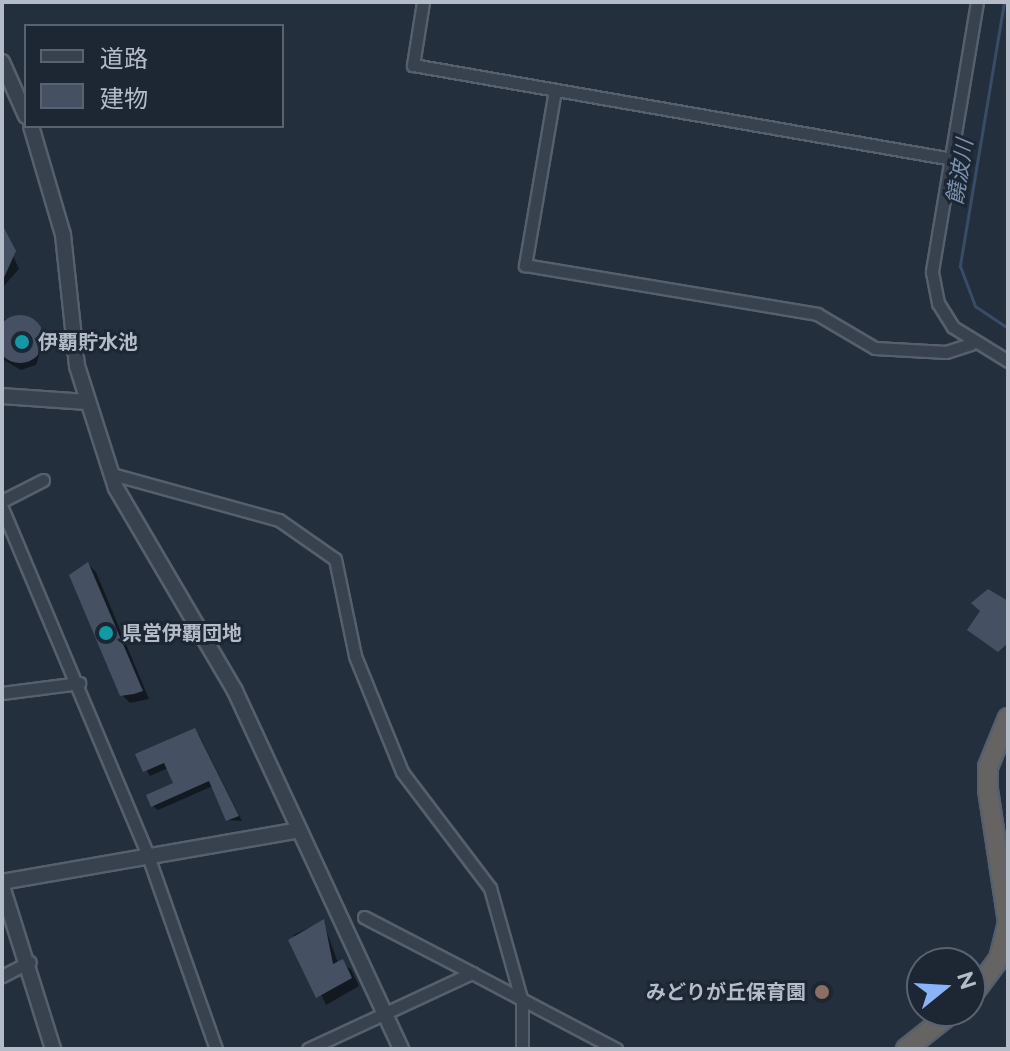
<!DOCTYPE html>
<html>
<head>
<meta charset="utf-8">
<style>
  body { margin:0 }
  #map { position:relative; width:1010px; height:1051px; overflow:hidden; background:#242f3e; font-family:Raleway,"Noto Sans JP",sans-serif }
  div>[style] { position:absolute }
  .shadow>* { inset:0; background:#0007 }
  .stream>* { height:3px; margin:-1.5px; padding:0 1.5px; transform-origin:1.5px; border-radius:1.5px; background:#394c67 }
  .building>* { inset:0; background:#455162 }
  .round { border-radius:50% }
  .roads { filter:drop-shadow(2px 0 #565f6c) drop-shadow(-2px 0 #565f6c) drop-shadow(0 2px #565f6c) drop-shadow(0 -2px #565f6c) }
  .minor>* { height:11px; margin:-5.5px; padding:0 5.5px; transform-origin:5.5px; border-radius:5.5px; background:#38414e }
  .tertiary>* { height:14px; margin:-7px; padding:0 7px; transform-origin:7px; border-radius:7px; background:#38414e }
  .trunk>* { height:18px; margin:-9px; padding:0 9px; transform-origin:9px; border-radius:9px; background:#656462 }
  .dots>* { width:22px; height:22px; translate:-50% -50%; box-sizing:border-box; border:4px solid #1d2633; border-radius:50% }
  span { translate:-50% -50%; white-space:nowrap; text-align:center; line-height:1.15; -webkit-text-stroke:6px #1d2633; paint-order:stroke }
  .poi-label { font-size:20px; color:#b4bcc9; font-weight:700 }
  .left { translate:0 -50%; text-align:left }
  .right { translate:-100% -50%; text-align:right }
  .water-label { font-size:22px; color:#7c92b1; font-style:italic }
  .frame { position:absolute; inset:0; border:4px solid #b4bcc9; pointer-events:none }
  .legend { position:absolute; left:24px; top:24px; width:260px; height:104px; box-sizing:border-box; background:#1d2633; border:2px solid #59626f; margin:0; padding:10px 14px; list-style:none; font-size:24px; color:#b4bcc9 }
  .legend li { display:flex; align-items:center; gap:16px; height:40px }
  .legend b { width:40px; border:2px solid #59626f }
  .north { position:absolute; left:906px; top:947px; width:80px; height:80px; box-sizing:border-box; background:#1d2633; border:2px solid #59626f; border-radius:50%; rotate:72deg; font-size:22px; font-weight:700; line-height:32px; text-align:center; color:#b4bcc9 }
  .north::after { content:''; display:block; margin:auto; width:28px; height:36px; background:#8ab4f8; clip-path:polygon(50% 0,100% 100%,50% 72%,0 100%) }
</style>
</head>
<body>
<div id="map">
  <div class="shadow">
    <div style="clip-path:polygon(2px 231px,19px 269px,2px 288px)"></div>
    <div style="clip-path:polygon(23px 316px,45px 337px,36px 365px,21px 370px,2px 359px,2px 320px)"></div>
    <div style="clip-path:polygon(88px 564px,96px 572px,149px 699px,130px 703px,122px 695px)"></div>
    <div style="clip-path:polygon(194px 730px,199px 735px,242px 821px,227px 820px,213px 786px,158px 810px,153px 806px,176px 784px,168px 768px,150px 776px,138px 755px)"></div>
    <div style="clip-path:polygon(323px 921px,338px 963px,351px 969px,359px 986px,326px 1005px,293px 935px)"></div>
  </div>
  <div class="stream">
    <div style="left:1004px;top:2px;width:268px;rotate:99.5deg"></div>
    <div style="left:960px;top:266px;width:43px;rotate:69.4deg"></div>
    <div style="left:975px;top:306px;width:40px;rotate:34deg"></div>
  </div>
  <div class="building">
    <div style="clip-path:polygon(2px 224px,16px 251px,2px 282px)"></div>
    <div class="round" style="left:-4px;top:315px;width:48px;height:48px"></div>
    <div style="clip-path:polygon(88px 562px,143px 691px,134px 694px,120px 696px,69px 575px)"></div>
    <div style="clip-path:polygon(988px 589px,1008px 601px,1008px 643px,998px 652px,967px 630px,980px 611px,971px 603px)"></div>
    <div style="clip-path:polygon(195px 728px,239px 816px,226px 821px,209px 781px,151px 807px,146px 795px,173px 783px,164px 763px,143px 772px,135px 754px)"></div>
    <div style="clip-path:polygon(324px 919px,333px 964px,343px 959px,352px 978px,316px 998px,288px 940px)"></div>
  </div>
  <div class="roads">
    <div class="minor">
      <div style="left:423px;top:2px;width:64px;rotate:99deg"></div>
      <div style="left:413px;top:65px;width:547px;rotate:9.89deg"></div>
      <div style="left:977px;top:2px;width:274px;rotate:99.5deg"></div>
      <div style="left:932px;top:272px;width:32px;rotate:79deg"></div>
      <div style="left:938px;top:303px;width:28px;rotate:58deg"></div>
      <div style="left:953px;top:327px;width:65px;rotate:31.7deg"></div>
      <div style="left:555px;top:90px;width:178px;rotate:99.7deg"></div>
      <div style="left:525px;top:265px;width:296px;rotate:9.5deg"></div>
      <div style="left:817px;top:314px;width:67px;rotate:30.4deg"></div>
      <div style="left:875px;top:348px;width:71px;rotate:3.2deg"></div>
      <div style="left:946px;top:352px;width:26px;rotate:-18deg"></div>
      <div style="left:112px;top:474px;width:173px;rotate:15.4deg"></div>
      <div style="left:279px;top:520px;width:68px;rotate:34.9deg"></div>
      <div style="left:335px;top:559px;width:99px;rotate:78.3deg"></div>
      <div style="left:355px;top:656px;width:125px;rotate:67.9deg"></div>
      <div style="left:402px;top:772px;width:146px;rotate:52.8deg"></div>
      <div style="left:490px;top:888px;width:118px;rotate:74.3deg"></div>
      <div style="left:522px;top:1002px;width:47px;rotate:90deg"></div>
      <div style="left:2px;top:501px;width:46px;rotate:-27.1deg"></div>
      <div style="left:2px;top:508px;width:374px;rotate:67.2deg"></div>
      <div style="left:147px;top:853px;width:208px;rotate:70.6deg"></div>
      <div style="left:2px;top:693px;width:78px;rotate:-7.4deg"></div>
      <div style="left:364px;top:917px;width:122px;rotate:27.4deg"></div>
      <div style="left:2px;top:976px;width:31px;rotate:-27deg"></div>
      <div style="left:308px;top:1049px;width:181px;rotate:-24.9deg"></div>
      <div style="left:472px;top:973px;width:163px;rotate:27.8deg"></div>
    </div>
    <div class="tertiary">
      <div style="left:2px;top:62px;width:59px;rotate:66deg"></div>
      <div style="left:31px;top:126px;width:114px;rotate:73.6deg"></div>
      <div style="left:63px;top:235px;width:132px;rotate:83.9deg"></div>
      <div style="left:77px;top:366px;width:128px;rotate:72.3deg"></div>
      <div style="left:116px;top:488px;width:235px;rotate:59.6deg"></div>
      <div style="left:235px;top:691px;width:395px;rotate:65.1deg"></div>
      <div style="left:2px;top:396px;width:85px;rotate:4deg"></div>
      <div style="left:2px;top:882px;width:297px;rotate:-9.9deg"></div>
      <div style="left:2px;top:886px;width:171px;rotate:72.6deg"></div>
    </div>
    <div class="trunk">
      <div style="left:970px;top:998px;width:49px;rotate:-53.4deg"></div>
      <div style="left:999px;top:959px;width:38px;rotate:-76deg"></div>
      <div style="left:1008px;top:922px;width:134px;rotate:-98.6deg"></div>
      <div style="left:988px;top:789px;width:22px;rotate:-90deg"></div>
      <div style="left:988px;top:767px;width:53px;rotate:-67.8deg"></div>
      <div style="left:906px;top:1049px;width:61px;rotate:-38.4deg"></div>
    </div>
  </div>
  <div class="dots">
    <div style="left:22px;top:342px;background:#0f9aa8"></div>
    <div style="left:106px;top:633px;background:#0f9aa8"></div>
    <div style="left:822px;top:992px;background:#8d6e63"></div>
  </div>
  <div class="poi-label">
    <span class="left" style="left:38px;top:342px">伊覇貯水池</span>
    <span class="left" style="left:122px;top:633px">県営伊覇団地</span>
    <span class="right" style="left:806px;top:992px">みどりが丘保育園</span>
  </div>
  <div class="water-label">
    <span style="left:960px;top:172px;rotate:-81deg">饒波川</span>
  </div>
  <div class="frame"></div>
  <ul class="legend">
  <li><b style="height:10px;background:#38414e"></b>道路</li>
  <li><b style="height:22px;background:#455162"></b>建物</li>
  </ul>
  <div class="north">N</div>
</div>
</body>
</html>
